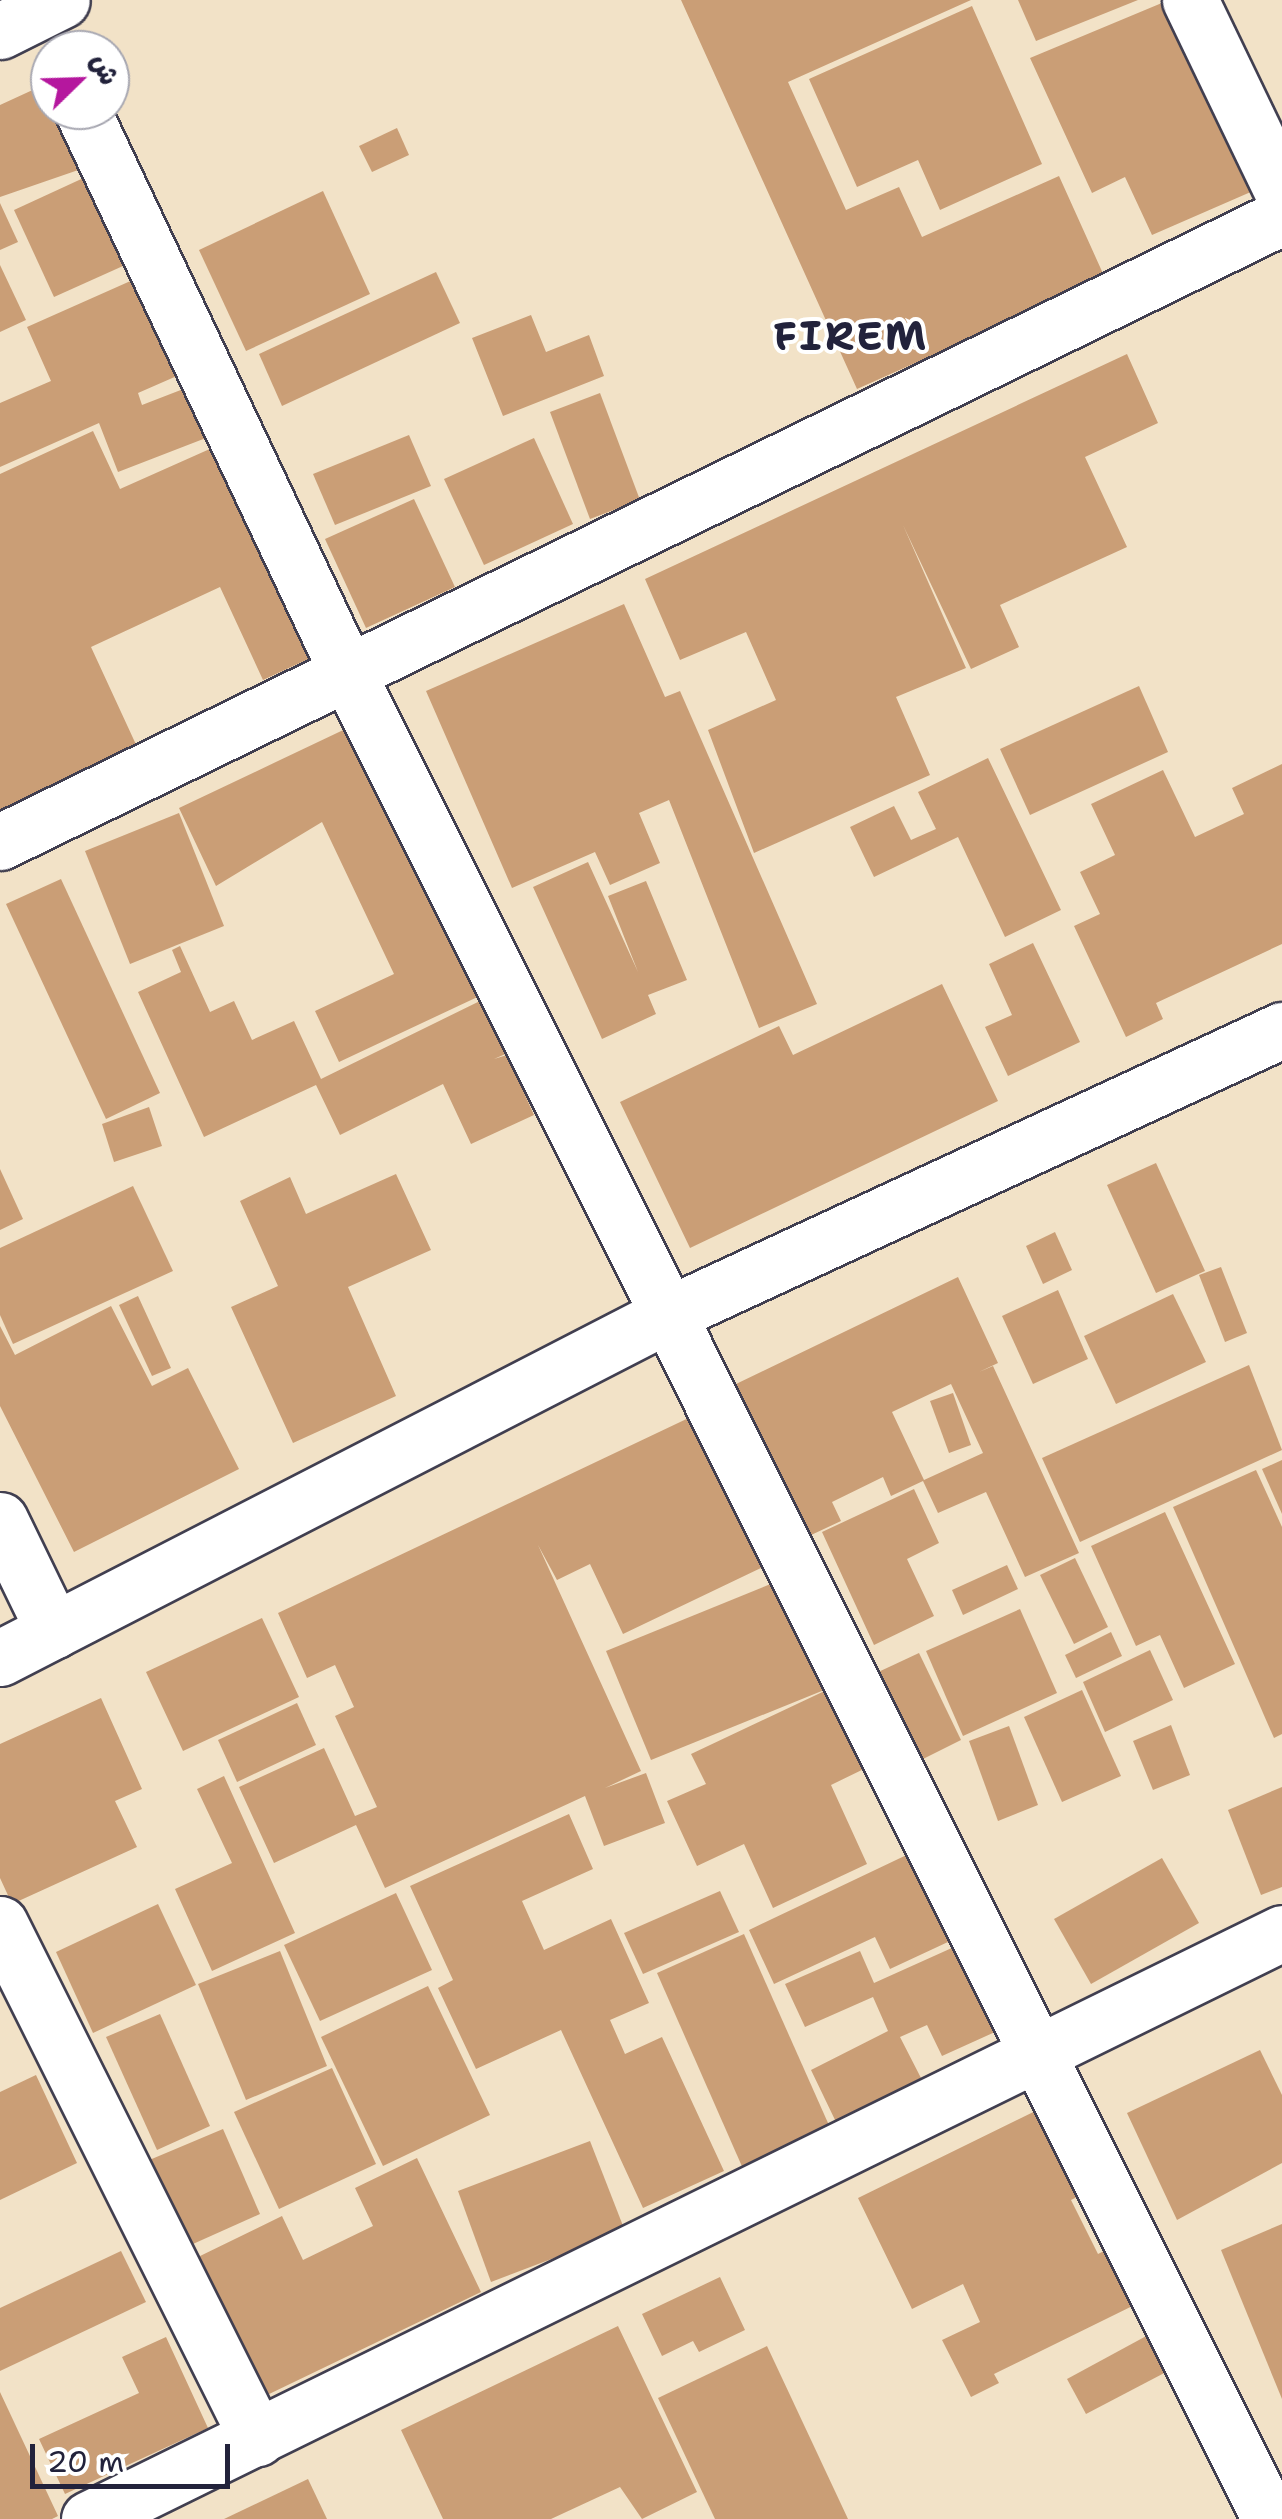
<!DOCTYPE html>
<html>
<head>
<meta charset="utf-8">
<style>
  body { margin:0 }
  #map { position:relative; width:1282px; height:2519px; overflow:hidden; background:#f2e2c7; font-family:"Shantell Sans","Playpen Sans Arabic",sans-serif }
  div>[style] { position:absolute }
  .building>* { inset:0; background:#ca9e76 }
  .roads { filter:drop-shadow(2px 0 #413f50) drop-shadow(-2px 0 #413f50) drop-shadow(0 2px #413f50) drop-shadow(0 -2px #413f50) }
  .minor>* { height:55px; margin:-27.5px; padding:0 27.5px; transform-origin:27.5px; border-radius:27.5px; background:#fff }
  .secondary>* { height:55px; margin:-27.5px; padding:0 27.5px; transform-origin:27.5px; border-radius:27.5px; background:#fff }
  span { translate:-50% -50%; white-space:nowrap; text-align:center; line-height:1.15; -webkit-text-stroke:8px #fff; paint-order:stroke }
  .district-label { font-size:40px; color:#22223b; font-weight:700; letter-spacing:2.5px }
  .north { position:absolute; left:30px; top:30px; width:100px; height:100px; box-sizing:border-box; background:#fff; border:2px solid #a7a7b1; border-radius:50%; rotate:67deg; font-size:28px; font-weight:700; line-height:40px; text-align:center; color:#22223b }
  .north::after { content:''; display:block; margin:auto; width:35px; height:45px; background:#b5179e; clip-path:polygon(50% 0,100% 100%,50% 72%,0 100%) }
  .scale { position:absolute; left:30px; top:2444px; width:200px; height:45px; box-sizing:border-box; border:5px solid #22223b; border-top:0; padding-left:12px; font-size:30px; line-height:35px; white-space:nowrap; color:#22223b; -webkit-text-stroke:8px #fff; paint-order:stroke }
</style>
</head>
<body>
<div id="map">
  <div class="building">
    <div style="clip-path:polygon(681px 0,971px 0,788px 82px,846px 210px,899px 187px,922px 237px,1059px 176px,1105px 278px,857px 389px)"></div>
    <div style="clip-path:polygon(1018px 0,1138px 0,1036px 41px)"></div>
    <div style="clip-path:polygon(1169px 0,1253px 191px,1152px 235px,1125px 177px,1092px 193px,1030px 58px)"></div>
    <div style="clip-path:polygon(972px 6px,1042px 164px,940px 210px,918px 160px,857px 187px,809px 79px)"></div>
    <div style="clip-path:polygon(50px 82px,50px 110px,62px 110px,87px 167px,0 197px,0 105px)"></div>
    <div style="clip-path:polygon(397px 128px,409px 155px,372px 172px,359px 146px)"></div>
    <div style="clip-path:polygon(103px 169px,143px 257px,54px 297px,14px 210px)"></div>
    <div style="clip-path:polygon(323px 191px,370px 294px,246px 351px,199px 250px)"></div>
    <div style="clip-path:polygon(0 203px,18px 242px,0 250px)"></div>
    <div style="clip-path:polygon(0 265px,26px 320px,0 332px)"></div>
    <div style="clip-path:polygon(436px 272px,460px 323px,282px 406px,259px 354px)"></div>
    <div style="clip-path:polygon(144px 275px,186px 372px,138px 393px,142px 405px,204px 381px,224px 431px,118px 472px,99px 423px,0 467px,0 403px,51px 381px,27px 327px)"></div>
    <div style="clip-path:polygon(531px 315px,546px 352px,589px 335px,604px 376px,503px 416px,472px 338px)"></div>
    <div style="clip-path:polygon(1127px 354px,1158px 423px,1085px 457px,1127px 547px,1000px 605px,1019px 647px,971px 669px,903px 525px,966px 668px,896px 697px,930px 775px,754px 853px,708px 730px,776px 700px,746px 632px,680px 660px,645px 579px)"></div>
    <div style="clip-path:polygon(600px 393px,640px 500px,590px 519px,550px 412px)"></div>
    <div style="clip-path:polygon(93px 431px,120px 489px,221px 444px,317px 655px,263px 680px,220px 587px,91px 647px,139px 751px,0 815px,0 474px)"></div>
    <div style="clip-path:polygon(409px 435px,431px 486px,335px 525px,313px 474px)"></div>
    <div style="clip-path:polygon(534px 438px,573px 524px,484px 565px,444px 479px)"></div>
    <div style="clip-path:polygon(414px 499px,455px 587px,366px 628px,325px 539px)"></div>
    <div style="clip-path:polygon(624px 604px,665px 697px,680px 691px,817px 1004px,759px 1028px,669px 800px,639px 813px,660px 863px,610px 885px,595px 852px,512px 888px,426px 691px)"></div>
    <div style="clip-path:polygon(1139px 686px,1168px 752px,1030px 815px,1000px 749px)"></div>
    <div style="clip-path:polygon(358px 723px,486px 993px,339px 1062px,315px 1011px,394px 974px,322px 822px,216px 886px,179px 808px)"></div>
    <div style="clip-path:polygon(988px 758px,1061px 910px,1005px 937px,958px 837px,874px 877px,850px 827px,894px 806px,911px 840px,936px 829px,918px 792px)"></div>
    <div style="clip-path:polygon(1282px 764px,1282px 944px,1156px 1003px,1163px 1019px,1126px 1037px,1074px 926px,1100px 914px,1080px 872px,1115px 855px,1091px 804px,1163px 770px,1195px 837px,1244px 814px,1232px 788px)"></div>
    <div style="clip-path:polygon(179px 813px,224px 926px,130px 964px,85px 851px)"></div>
    <div style="clip-path:polygon(588px 862px,638px 972px,608px 896px,646px 881px,687px 980px,648px 995px,656px 1014px,602px 1039px,533px 887px)"></div>
    <div style="clip-path:polygon(61px 879px,160px 1093px,106px 1119px,6px 904px)"></div>
    <div style="clip-path:polygon(1033px 943px,1080px 1042px,1008px 1076px,985px 1027px,1012px 1015px,989px 964px)"></div>
    <div style="clip-path:polygon(180px 946px,210px 1012px,234px 1001px,252px 1040px,294px 1021px,321px 1079px,484px 999px,510px 1052px,494px 1059px,507px 1055px,534px 1115px,471px 1144px,443px 1084px,340px 1135px,316px 1085px,204px 1137px,138px 992px,181px 972px,172px 950px)"></div>
    <div style="clip-path:polygon(942px 984px,998px 1101px,690px 1248px,620px 1102px,779px 1026px,793px 1055px)"></div>
    <div style="clip-path:polygon(149px 1107px,162px 1146px,114px 1162px,102px 1124px)"></div>
    <div style="clip-path:polygon(1156px 1163px,1205px 1271px,1156px 1293px,1107px 1185px)"></div>
    <div style="clip-path:polygon(0 1169px,23px 1219px,0 1230px)"></div>
    <div style="clip-path:polygon(396px 1174px,431px 1250px,348px 1287px,396px 1396px,293px 1443px,231px 1307px,278px 1286px,240px 1201px,290px 1177px,306px 1214px)"></div>
    <div style="clip-path:polygon(133px 1186px,173px 1271px,13px 1344px,0 1315px,0 1248px)"></div>
    <div style="clip-path:polygon(1055px 1232px,1072px 1270px,1043px 1284px,1026px 1246px)"></div>
    <div style="clip-path:polygon(1221px 1267px,1247px 1333px,1225px 1342px,1199px 1275px)"></div>
    <div style="clip-path:polygon(evenodd,958px 1277px,998px 1363px,979px 1372px,993px 1366px,1079px 1553px,1025px 1577px,986px 1492px,938px 1513px,923px 1481px,891px 1496px,883px 1477px,832px 1502px,841px 1521px,809px 1536px,736px 1384px,958px 1277px,951px 1384px,983px 1453px,924px 1480px,892px 1412px,951px 1384px)"></div>
    <div style="clip-path:polygon(1058px 1290px,1088px 1359px,1033px 1384px,1002px 1316px)"></div>
    <div style="clip-path:polygon(1173px 1294px,1206px 1362px,1116px 1404px,1084px 1336px)"></div>
    <div style="clip-path:polygon(138px 1296px,171px 1368px,152px 1376px,119px 1305px)"></div>
    <div style="clip-path:polygon(111px 1306px,152px 1386px,188px 1368px,239px 1469px,74px 1552px,0 1406px,0 1326px,15px 1355px)"></div>
    <div style="clip-path:polygon(1249px 1365px,1282px 1450px,1080px 1542px,1042px 1458px)"></div>
    <div style="clip-path:polygon(953px 1393px,971px 1445px,949px 1453px,930px 1401px)"></div>
    <div style="clip-path:polygon(697px 1414px,769px 1564px,623px 1634px,590px 1564px,557px 1580px,538px 1545px,641px 1771px,605px 1788px,646px 1773px,665px 1823px,604px 1846px,585px 1796px,385px 1888px,356px 1825px,274px 1863px,239px 1787px,324px 1748px,355px 1816px,377px 1807px,335px 1716px,354px 1707px,335px 1665px,307px 1678px,278px 1613px)"></div>
    <div style="clip-path:polygon(1282px 1460px,1282px 1514px,1262px 1469px)"></div>
    <div style="clip-path:polygon(1256px 1470px,1282px 1527px,1282px 1734px,1274px 1738px,1173px 1507px)"></div>
    <div style="clip-path:polygon(914px 1489px,939px 1543px,907px 1559px,934px 1616px,874px 1645px,822px 1532px)"></div>
    <div style="clip-path:polygon(1165px 1512px,1235px 1664px,1184px 1688px,1160px 1635px,1136px 1646px,1091px 1546px)"></div>
    <div style="clip-path:polygon(1075px 1558px,1108px 1627px,1074px 1644px,1040px 1575px)"></div>
    <div style="clip-path:polygon(1007px 1565px,1018px 1589px,963px 1615px,952px 1590px)"></div>
    <div style="clip-path:polygon(795px 1574px,839px 1684px,651px 1760px,606px 1651px)"></div>
    <div style="clip-path:polygon(1020px 1609px,1057px 1693px,963px 1736px,926px 1651px)"></div>
    <div style="clip-path:polygon(262px 1618px,299px 1697px,183px 1751px,146px 1672px)"></div>
    <div style="clip-path:polygon(1111px 1632px,1122px 1656px,1076px 1678px,1065px 1655px)"></div>
    <div style="clip-path:polygon(1150px 1650px,1173px 1700px,1105px 1732px,1083px 1682px)"></div>
    <div style="clip-path:polygon(919px 1653px,961px 1740px,915px 1763px,874px 1674px)"></div>
    <div style="clip-path:polygon(833px 1687px,870px 1766px,831px 1785px,867px 1864px,773px 1908px,744px 1844px,697px 1866px,667px 1801px,706px 1784px,691px 1754px)"></div>
    <div style="clip-path:polygon(1082px 1690px,1121px 1776px,1062px 1802px,1024px 1717px)"></div>
    <div style="clip-path:polygon(101px 1698px,142px 1789px,115px 1801px,137px 1847px,12px 1904px,0 1878px,0 1744px)"></div>
    <div style="clip-path:polygon(297px 1703px,316px 1745px,237px 1782px,218px 1740px)"></div>
    <div style="clip-path:polygon(1171px 1725px,1190px 1775px,1153px 1790px,1133px 1741px)"></div>
    <div style="clip-path:polygon(1009px 1726px,1038px 1805px,998px 1821px,969px 1741px)"></div>
    <div style="clip-path:polygon(224px 1776px,295px 1933px,212px 1971px,175px 1889px,232px 1863px,197px 1789px)"></div>
    <div style="clip-path:polygon(1282px 1787px,1282px 1887px,1261px 1895px,1228px 1810px)"></div>
    <div style="clip-path:polygon(569px 1814px,593px 1869px,522px 1901px,544px 1950px,611px 1919px,649px 2003px,610px 2020px,625px 2054px,662px 2037px,724px 2171px,643px 2208px,561px 2030px,476px 2069px,438px 1988px,453px 1980px,410px 1886px)"></div>
    <div style="clip-path:polygon(936px 1841px,978px 1928px,890px 1969px,875px 1937px,774px 1984px,749px 1930px)"></div>
    <div style="clip-path:polygon(1162px 1858px,1199px 1923px,1091px 1984px,1054px 1919px)"></div>
    <div style="clip-path:polygon(720px 1891px,739px 1932px,643px 1974px,624px 1933px)"></div>
    <div style="clip-path:polygon(396px 1893px,432px 1970px,320px 2021px,284px 1945px)"></div>
    <div style="clip-path:polygon(158px 1904px,196px 1985px,93px 2033px,56px 1952px)"></div>
    <div style="clip-path:polygon(994px 1929px,980px 1996px,995px 2032px,942px 2056px,927px 2025px,900px 2037px,921px 2078px,836px 2122px,811px 2070px,888px 2031px,873px 1997px,805px 2027px,785px 1984px,860px 1951px,874px 1983px)"></div>
    <div style="clip-path:polygon(744px 1934px,832px 2132px,744px 2171px,657px 1973px)"></div>
    <div style="clip-path:polygon(280px 1951px,327px 2066px,246px 2100px,198px 1984px)"></div>
    <div style="clip-path:polygon(428px 1986px,490px 2115px,383px 2166px,321px 2037px)"></div>
    <div style="clip-path:polygon(160px 2014px,210px 2126px,157px 2150px,106px 2037px)"></div>
    <div style="clip-path:polygon(1260px 2050px,1282px 2095px,1282px 2163px,1177px 2220px,1127px 2113px)"></div>
    <div style="clip-path:polygon(332px 2068px,376px 2164px,279px 2209px,234px 2112px)"></div>
    <div style="clip-path:polygon(36px 2075px,77px 2163px,0 2200px,0 2092px)"></div>
    <div style="clip-path:polygon(1062px 2098px,1103px 2184px,1071px 2200px,1098px 2254px,1138px 2234px,1165px 2290px,994px 2374px,999px 2383px,971px 2397px,942px 2340px,980px 2322px,963px 2284px,912px 2309px,858px 2198px)"></div>
    <div style="clip-path:polygon(223px 2129px,260px 2214px,184px 2248px,147px 2161px)"></div>
    <div style="clip-path:polygon(590px 2141px,625px 2231px,491px 2282px,458px 2191px)"></div>
    <div style="clip-path:polygon(417px 2158px,481px 2292px,265px 2396px,198px 2257px,282px 2216px,303px 2260px,373px 2226px,355px 2188px)"></div>
    <div style="clip-path:polygon(1282px 2224px,1282px 2399px,1221px 2250px)"></div>
    <div style="clip-path:polygon(121px 2251px,146px 2302px,0 2371px,0 2308px)"></div>
    <div style="clip-path:polygon(720px 2277px,745px 2330px,699px 2352px,693px 2341px,662px 2356px,642px 2314px)"></div>
    <div style="clip-path:polygon(618px 2326px,697px 2492px,642px 2519px,620px 2487px,551px 2519px,443px 2519px,401px 2430px)"></div>
    <div style="clip-path:polygon(1150px 2334px,1170px 2370px,1086px 2414px,1067px 2379px)"></div>
    <div style="clip-path:polygon(166px 2337px,208px 2428px,65px 2494px,39px 2439px,139px 2393px,122px 2357px)"></div>
    <div style="clip-path:polygon(767px 2346px,848px 2519px,715px 2519px,658px 2398px)"></div>
    <div style="clip-path:polygon(0 2392px,58px 2516px,52px 2519px,0 2519px)"></div>
    <div style="clip-path:polygon(308px 2479px,327px 2519px,224px 2519px)"></div>
  </div>
  <div class="roads">
    <div class="minor">
      <div style="left:1190px;top:0;width:212px;rotate:64.3deg"></div>
      <div style="left:0;top:31px;width:69px;rotate:-26.6deg"></div>
      <div style="left:82px;top:110px;width:624px;rotate:64.75deg"></div>
      <div style="left:348px;top:674px;width:2063px;rotate:63.45deg"></div>
      <div style="left:0;top:842px;width:1426px;rotate:-25.99deg"></div>
      <div style="left:0;top:1520px;width:123px;rotate:64.1deg"></div>
      <div style="left:0;top:1924px;width:575px;rotate:63.43deg"></div>
      <div style="left:89px;top:2519px;width:1329px;rotate:-26.16deg"></div>
    </div>
    <div class="secondary">
      <div style="left:0;top:1658px;width:750px;rotate:-27.21deg"></div>
      <div style="left:667px;top:1315px;width:678px;rotate:-24.86deg"></div>
    </div>
  </div>
  <div class="district-label">
    <span style="left:851px;top:336px">FIREM</span>
  </div>
  <div class="north">ش</div>
  <div class="scale">20 m</div>
</div>
</body>
</html>
